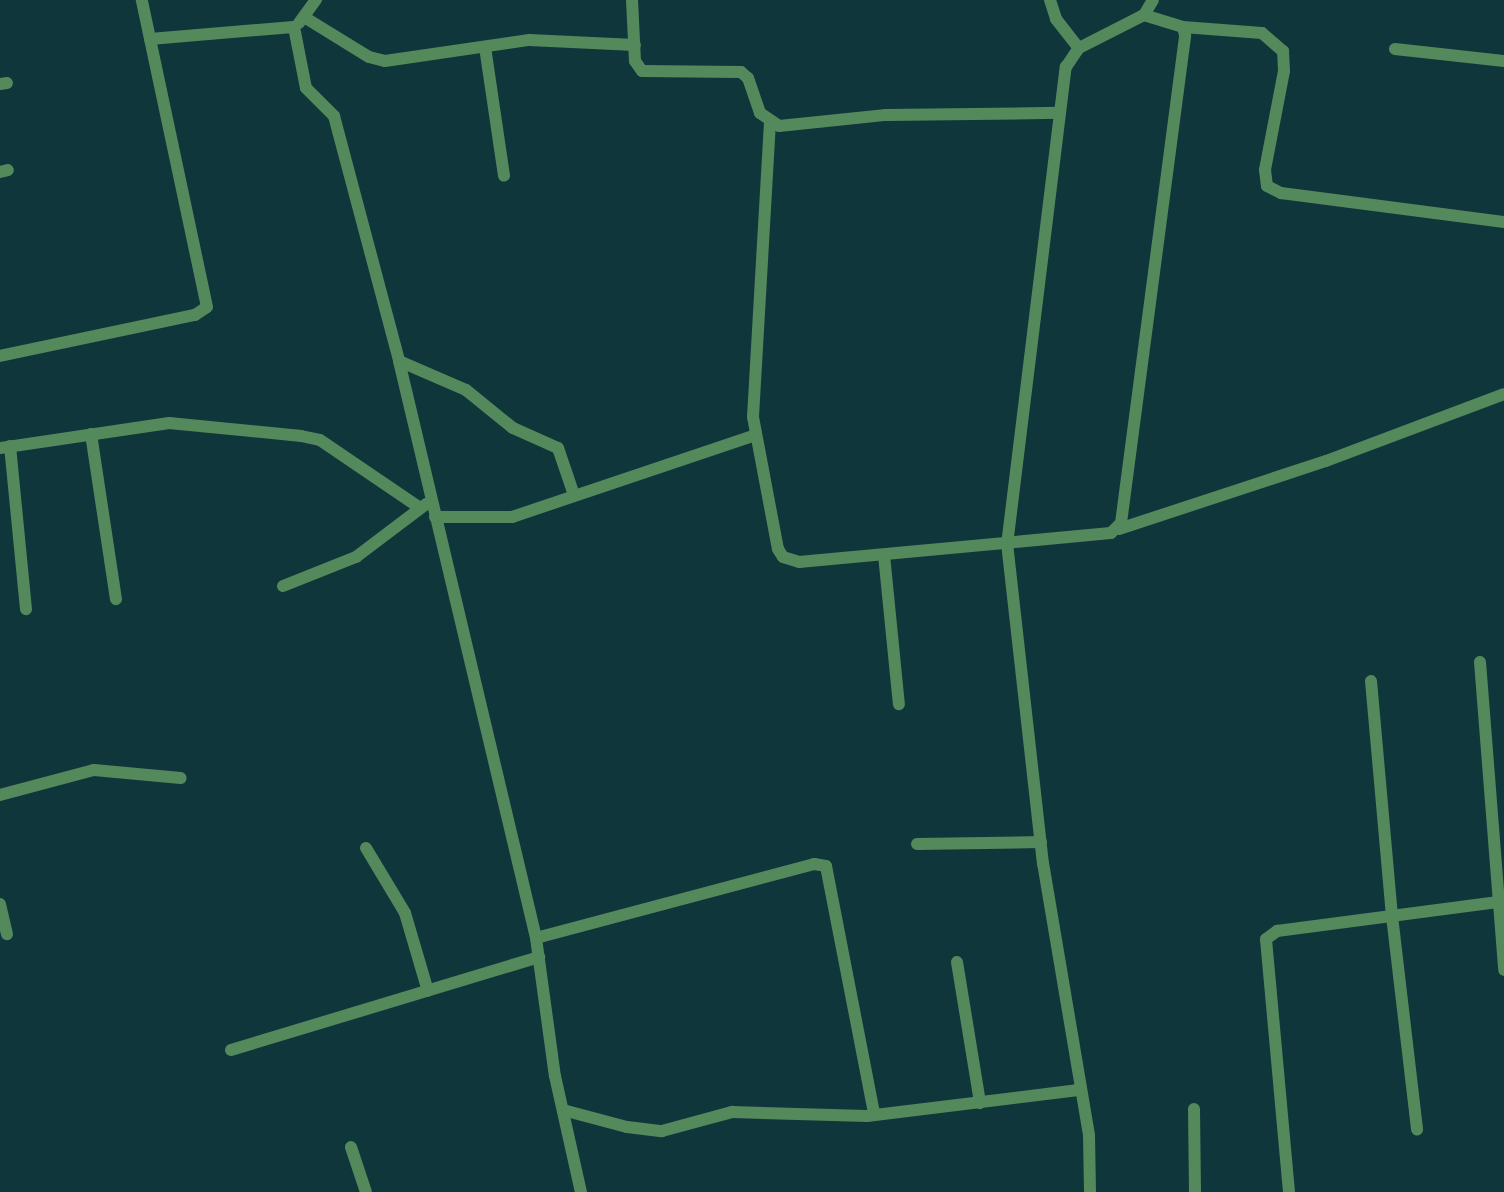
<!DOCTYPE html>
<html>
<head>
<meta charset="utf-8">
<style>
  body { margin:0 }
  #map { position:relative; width:1504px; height:1192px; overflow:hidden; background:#0f363b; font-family:Figtree,sans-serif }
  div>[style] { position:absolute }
  .lane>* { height:12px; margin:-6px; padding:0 6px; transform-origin:6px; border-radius:6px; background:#54895c }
  .street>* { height:12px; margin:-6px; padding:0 6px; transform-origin:6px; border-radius:6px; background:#54895c }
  span { translate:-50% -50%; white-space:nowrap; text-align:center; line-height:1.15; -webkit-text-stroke:4.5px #032c31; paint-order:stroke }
</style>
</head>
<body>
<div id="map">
  <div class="lane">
    <div style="left:917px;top:844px;width:124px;rotate:-0.9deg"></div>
  </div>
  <div class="street">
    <div style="left:632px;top:0;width:61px;rotate:87.2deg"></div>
    <div style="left:635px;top:61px;width:12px;rotate:55deg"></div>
    <div style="left:642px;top:71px;width:99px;rotate:0.6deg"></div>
    <div style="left:741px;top:72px;width:9px;rotate:41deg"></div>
    <div style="left:748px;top:78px;width:37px;rotate:71deg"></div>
    <div style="left:760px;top:113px;width:23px;rotate:34deg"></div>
    <div style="left:779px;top:126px;width:108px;rotate:-5.9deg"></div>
    <div style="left:886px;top:115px;width:174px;rotate:-0.7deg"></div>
    <div style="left:1050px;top:0;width:20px;rotate:72deg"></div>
    <div style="left:1056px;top:19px;width:37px;rotate:52deg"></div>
    <div style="left:304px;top:17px;width:76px;rotate:31.6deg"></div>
    <div style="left:369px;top:57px;width:16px;rotate:14deg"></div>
    <div style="left:385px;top:61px;width:146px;rotate:-8.3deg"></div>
    <div style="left:529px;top:40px;width:106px;rotate:2.7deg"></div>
    <div style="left:299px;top:23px;width:29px;rotate:-54deg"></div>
    <div style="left:1183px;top:27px;width:79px;rotate:4.3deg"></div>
    <div style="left:1262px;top:33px;width:28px;rotate:41deg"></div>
    <div style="left:1283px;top:51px;width:20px;rotate:87deg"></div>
    <div style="left:1284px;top:71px;width:101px;rotate:100.9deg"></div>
    <div style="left:1265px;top:170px;width:16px;rotate:83deg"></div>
    <div style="left:1267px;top:186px;width:16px;rotate:27deg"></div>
    <div style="left:1281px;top:193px;width:225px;rotate:7.4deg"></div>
    <div style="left:150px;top:39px;width:144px;rotate:-4.8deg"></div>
    <div style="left:294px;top:27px;width:62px;rotate:78.9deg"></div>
    <div style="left:306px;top:88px;width:40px;rotate:45deg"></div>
    <div style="left:334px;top:116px;width:253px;rotate:75.1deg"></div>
    <div style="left:399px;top:361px;width:593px;rotate:76.64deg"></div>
    <div style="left:536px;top:938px;width:139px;rotate:82.2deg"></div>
    <div style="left:555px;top:1076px;width:119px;rotate:77.4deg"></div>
    <div style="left:485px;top:47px;width:130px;rotate:81.6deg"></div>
    <div style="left:1395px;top:49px;width:110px;rotate:6.3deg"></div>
    <div style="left:0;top:84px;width:7px;rotate:-8deg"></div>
    <div style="left:770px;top:122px;width:295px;rotate:93.3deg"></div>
    <div style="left:753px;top:417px;width:134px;rotate:79.3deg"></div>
    <div style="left:778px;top:549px;width:9px;rotate:58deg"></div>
    <div style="left:783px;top:557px;width:17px;rotate:17deg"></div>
    <div style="left:799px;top:562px;width:313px;rotate:-5.3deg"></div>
    <div style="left:1111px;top:533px;width:14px;rotate:-45deg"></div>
    <div style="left:1121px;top:523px;width:492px;rotate:-82.5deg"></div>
    <div style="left:1185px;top:35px;width:8px;rotate:-104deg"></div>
    <div style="left:1183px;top:27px;width:41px;rotate:-162.9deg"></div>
    <div style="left:0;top:172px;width:8px;rotate:-14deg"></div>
    <div style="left:0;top:356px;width:199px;rotate:-11.9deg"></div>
    <div style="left:195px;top:315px;width:14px;rotate:-34deg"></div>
    <div style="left:207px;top:307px;width:314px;rotate:-102deg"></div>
    <div style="left:399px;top:361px;width:73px;rotate:23.4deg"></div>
    <div style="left:466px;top:390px;width:60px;rotate:39deg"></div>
    <div style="left:513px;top:428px;width:49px;rotate:24deg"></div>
    <div style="left:558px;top:448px;width:50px;rotate:71.2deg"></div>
    <div style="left:91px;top:434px;width:167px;rotate:81.4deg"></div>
    <div style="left:10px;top:446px;width:164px;rotate:84.4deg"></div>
    <div style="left:0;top:448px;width:171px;rotate:-8.4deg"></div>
    <div style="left:169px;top:423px;width:133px;rotate:5.6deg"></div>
    <div style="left:301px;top:436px;width:19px;rotate:12deg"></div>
    <div style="left:320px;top:440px;width:121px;rotate:34.2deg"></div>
    <div style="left:435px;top:517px;width:77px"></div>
    <div style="left:512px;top:517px;width:256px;rotate:-18.6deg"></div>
    <div style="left:1119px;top:529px;width:218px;rotate:-18.2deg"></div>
    <div style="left:1326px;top:461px;width:190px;rotate:-20.6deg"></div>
    <div style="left:884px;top:555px;width:150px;rotate:84.3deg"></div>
    <div style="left:283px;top:586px;width:79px;rotate:-21.7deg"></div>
    <div style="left:356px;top:557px;width:88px;rotate:-37.1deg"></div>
    <div style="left:1480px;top:662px;width:309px;rotate:85.5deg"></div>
    <div style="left:1371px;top:681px;width:236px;rotate:84.9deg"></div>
    <div style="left:1392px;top:916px;width:215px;rotate:83.3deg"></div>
    <div style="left:0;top:795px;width:97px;rotate:-14.9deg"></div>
    <div style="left:94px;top:770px;width:87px;rotate:5.3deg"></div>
    <div style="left:366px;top:848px;width:76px;rotate:59deg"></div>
    <div style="left:405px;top:913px;width:81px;rotate:73.6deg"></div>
    <div style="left:0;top:904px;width:31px;rotate:77deg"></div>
    <div style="left:536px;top:938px;width:288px;rotate:-14.9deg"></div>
    <div style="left:814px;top:864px;width:12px;rotate:9deg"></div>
    <div style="left:826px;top:866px;width:253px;rotate:79deg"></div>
    <div style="left:957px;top:962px;width:143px;rotate:80.7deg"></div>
    <div style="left:231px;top:1050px;width:322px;rotate:-16.8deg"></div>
    <div style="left:1194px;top:1109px;width:83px;rotate:89.3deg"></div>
    <div style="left:563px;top:1110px;width:66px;rotate:14.9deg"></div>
    <div style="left:627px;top:1127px;width:35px;rotate:7deg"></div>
    <div style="left:662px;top:1131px;width:73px;rotate:-15.2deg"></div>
    <div style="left:732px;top:1112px;width:135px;rotate:1.7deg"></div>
    <div style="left:867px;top:1116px;width:215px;rotate:-7deg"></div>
    <div style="left:351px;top:1147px;width:47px;rotate:71.6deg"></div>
    <div style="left:1090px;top:1192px;width:57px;rotate:-91deg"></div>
    <div style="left:1089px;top:1135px;width:275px;rotate:-99.6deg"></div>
    <div style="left:1043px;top:864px;width:321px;rotate:-96.4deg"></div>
    <div style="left:1007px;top:545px;width:482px;rotate:-83deg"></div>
    <div style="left:1066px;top:67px;width:23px;rotate:-56deg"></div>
    <div style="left:1079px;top:48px;width:73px;rotate:-26.9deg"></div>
    <div style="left:1144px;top:15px;width:17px;rotate:-59deg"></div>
    <div style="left:1289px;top:1192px;width:254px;rotate:-95.2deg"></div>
    <div style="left:1266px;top:939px;width:14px;rotate:-36deg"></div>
    <div style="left:1277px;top:931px;width:229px;rotate:-7.5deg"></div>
  </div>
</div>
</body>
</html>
